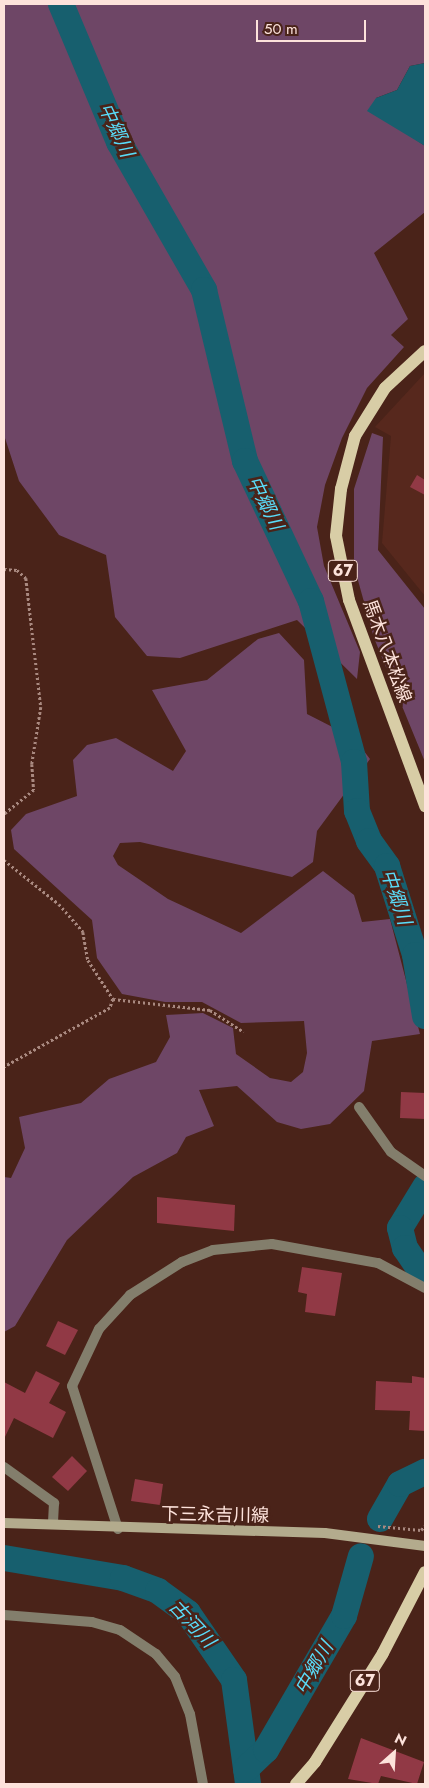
<!DOCTYPE html>
<html>
<head>
<meta charset="utf-8">
<style>
  body { margin:0 }
  #map { position:relative; width:429px; height:1788px; overflow:hidden; background:#4a2319; font-family:Jost,"Noto Sans JP",sans-serif }
  div>[style] { position:absolute }
  .built>* { inset:0; background:#57281d }
  .green>* { inset:0; background:#6e4666 }
  .water>* { inset:0; background:#175f6e }
  .river>* { height:26px; margin:-13px; padding:0 13px; transform-origin:13px; border-radius:13px; background:#175f6e }
  .building>* { inset:0; background:#913945 }
  .path>* { height:2.5px; margin-top:-1.25px; transform-origin:0; background:repeating-linear-gradient(90deg,#a98980 0 2.5px,transparent 0 5px) }
  .minor>* { height:10px; margin:-5px; padding:0 5px; transform-origin:5px; border-radius:5px; background:#837e6c }
  .secondary>* { height:10px; margin:-5px; padding:0 5px; transform-origin:5px; border-radius:5px; background:#b3ab8d }
  .primary>* { height:12px; margin:-6px; padding:0 6px; transform-origin:6px; border-radius:6px; background:#d8cda6 }
  span { translate:-50% -50%; white-space:nowrap; text-align:center; line-height:1.15; -webkit-text-stroke:5px #4a2319; paint-order:stroke }
  .shield-label span { padding:1px 4px; background:#4a2319; border:1px solid; border-radius:4px; -webkit-text-stroke-width:0 }
  .shield-label { font-size:16px; color:#fde2db; font-weight:700 }
  .street-label { font-size:18px; color:#fde2db }
  .water-label { font-size:19px; color:#59dbf8; font-style:italic }
  .frame { position:absolute; inset:0; border:5px solid #fde2db; pointer-events:none }
  .north { position:absolute; left:369px; top:1728px; width:50px; height:50px; -webkit-text-stroke:4px #4a2319; paint-order:stroke; rotate:26deg; font-size:14px; font-weight:700; line-height:20px; text-align:center; color:#fde2db }
  .north::after { content:''; display:block; margin:auto; width:18px; height:22px; background:#fde2db; clip-path:polygon(50% 0,100% 100%,50% 72%,0 100%) }
  .scale { position:absolute; left:256px; top:20px; width:110px; height:22px; box-sizing:border-box; border:2px solid #fde2db; border-top:0; padding-left:6px; font-size:15px; line-height:18px; white-space:nowrap; color:#fde2db; -webkit-text-stroke:4px #4a2319; paint-order:stroke }
</style>
</head>
<body>
<div id="map">
  <div class="built">
    <div style="clip-path:polygon(425px 373px,425px 596px,382px 543px,391px 436px,375px 427px)"></div>
  </div>
  <div class="green">
    <div style="clip-path:polygon(4px 4px,425px 4px,425px 63px,410px 66px,397px 90px,376px 98px,406px 133px,425px 146px,425px 212px,374px 253px,408px 319px,391px 335px,404px 347px,367px 388px,342px 438px,325px 485px,317px 527px,324px 566px,360px 652px,357px 679px,297px 620px,180px 658px,147px 656px,115px 617px,106px 555px,59px 535px,19px 481px,4px 435px)"></div>
    <div style="clip-path:polygon(372px 433px,383px 437px,378px 550px,425px 609px,425px 762px,374px 638px,354px 566px,354px 489px)"></div>
    <div style="clip-path:polygon(279px 633px,304px 660px,307px 714px,354px 738px,370px 759px,317px 831px,313px 862px,292px 877px,140px 842px,120px 843px,113px 856px,118px 865px,168px 899px,241px 933px,323px 871px,354px 895px,362px 922px,390px 919px,420px 1034px,372px 1041px,364px 1091px,330px 1124px,301px 1129px,277px 1122px,237px 1086px,199px 1090px,214px 1126px,186px 1137px,177px 1153px,133px 1177px,67px 1240px,15px 1326px,4px 1332px,4px 1177px,11px 1178px,25px 1148px,19px 1117px,81px 1103px,109px 1079px,156px 1062px,170px 1037px,166px 1015px,203px 1013px,233px 1028px,236px 1054px,270px 1078px,291px 1082px,303px 1072px,307px 1053px,304px 1021px,241px 1023px,202px 1002px,165px 1002px,122px 994px,97px 958px,92px 920px,14px 849px,11px 830px,26px 814px,77px 796px,73px 760px,87px 745px,116px 738px,173px 771px,186px 751px,152px 690px,207px 680px,258px 639px)"></div>
  </div>
  <div class="water">
    <div style="clip-path:polygon(425px 63px,425px 146px,367px 111px,376px 98px,397px 90px,410px 66px)"></div>
  </div>
  <div class="river">
    <div style="left:61px;top:4px;width:150px;rotate:67.2deg"></div>
    <div style="left:119px;top:142px;width:171px;rotate:60.1deg"></div>
    <div style="left:204px;top:290px;width:176px;rotate:76.5deg"></div>
    <div style="left:245px;top:461px;width:155px;rotate:64.8deg"></div>
    <div style="left:311px;top:601px;width:167px;rotate:75deg"></div>
    <div style="left:354px;top:762px;width:49px;rotate:86.5deg"></div>
    <div style="left:357px;top:811px;width:32px;rotate:68deg"></div>
    <div style="left:369px;top:841px;width:31px;rotate:54deg"></div>
    <div style="left:387px;top:866px;width:93px;rotate:72.5deg"></div>
    <div style="left:415px;top:955px;width:62px;rotate:80.7deg"></div>
    <div style="left:425px;top:1187px;width:48px;rotate:121.4deg"></div>
    <div style="left:400px;top:1228px;width:21px;rotate:76deg"></div>
    <div style="left:405px;top:1248px;width:36px;rotate:56deg"></div>
    <div style="left:380px;top:1519px;width:40px;rotate:-60.3deg"></div>
    <div style="left:400px;top:1484px;width:28px;rotate:-26deg"></div>
    <div style="left:4px;top:1558px;width:121px;rotate:9.5deg"></div>
    <div style="left:123px;top:1578px;width:37px;rotate:20deg"></div>
    <div style="left:158px;top:1591px;width:37px;rotate:36deg"></div>
    <div style="left:188px;top:1613px;width:81px;rotate:55.5deg"></div>
    <div style="left:234px;top:1680px;width:105px;rotate:82.3deg"></div>
    <div style="left:246px;top:1769px;width:28px;rotate:-44deg"></div>
    <div style="left:266px;top:1750px;width:155px;rotate:-59.8deg"></div>
    <div style="left:344px;top:1616px;width:62px;rotate:-74.2deg"></div>
  </div>
  <div class="building">
    <div style="clip-path:polygon(417px 475px,425px 480px,425px 495px,410px 487px)"></div>
    <div style="clip-path:polygon(401px 1092px,425px 1093px,425px 1119px,400px 1118px)"></div>
    <div style="clip-path:polygon(157px 1197px,235px 1205px,234px 1231px,157px 1223px)"></div>
    <div style="clip-path:polygon(302px 1267px,342px 1273px,335px 1316px,305px 1312px,307px 1294px,298px 1292px)"></div>
    <div style="clip-path:polygon(58px 1321px,78px 1330px,65px 1355px,46px 1346px)"></div>
    <div style="clip-path:polygon(36px 1371px,60px 1383px,49px 1403px,66px 1412px,53px 1438px,14px 1418px,4px 1439px,4px 1382px,25px 1393px)"></div>
    <div style="clip-path:polygon(412px 1376px,425px 1378px,425px 1431px,409px 1430px,410px 1411px,375px 1410px,376px 1381px,412px 1383px)"></div>
    <div style="clip-path:polygon(72px 1456px,87px 1471px,68px 1491px,52px 1477px)"></div>
    <div style="clip-path:polygon(135px 1479px,163px 1484px,160px 1505px,131px 1501px)"></div>
    <div style="clip-path:polygon(361px 1738px,424px 1762px,417px 1784px,381px 1776px,378px 1784px,348px 1779px)"></div>
  </div>
  <div class="path">
    <div style="left:4px;top:569px;width:13px;rotate:4deg"></div>
    <div style="left:17px;top:570px;width:12px;rotate:42deg"></div>
    <div style="left:26px;top:578px;width:130px;rotate:83.4deg"></div>
    <div style="left:41px;top:707px;width:58px;rotate:99deg"></div>
    <div style="left:32px;top:764px;width:26px;rotate:86deg"></div>
    <div style="left:34px;top:790px;width:38px;rotate:141deg"></div>
    <div style="left:4px;top:860px;width:70px;rotate:38.7deg"></div>
    <div style="left:59px;top:904px;width:37px;rotate:49deg"></div>
    <div style="left:83px;top:932px;width:28px;rotate:80deg"></div>
    <div style="left:88px;top:960px;width:46px;rotate:57.3deg"></div>
    <div style="left:113px;top:999px;width:9px;rotate:108deg"></div>
    <div style="left:110px;top:1008px;width:121px;rotate:150.9deg"></div>
    <div style="left:113px;top:999px;width:98px;rotate:6.5deg"></div>
    <div style="left:210px;top:1010px;width:40px;rotate:32.9deg"></div>
    <div style="left:378px;top:1526px;width:43px;rotate:5.3deg"></div>
    <div style="left:421px;top:1530px;width:6px;rotate:-45deg"></div>
  </div>
  <div class="minor">
    <div style="left:359px;top:1107px;width:55px;rotate:54.6deg"></div>
    <div style="left:391px;top:1152px;width:42px;rotate:35.2deg"></div>
    <div style="left:4px;top:1467px;width:62px;rotate:35.8deg"></div>
    <div style="left:54px;top:1503px;width:20px;rotate:93deg"></div>
    <div style="left:118px;top:1529px;width:150px;rotate:-107.8deg"></div>
    <div style="left:72px;top:1386px;width:63px;rotate:-64.7deg"></div>
    <div style="left:99px;top:1329px;width:46px;rotate:-47.6deg"></div>
    <div style="left:130px;top:1295px;width:62px;rotate:-32.4deg"></div>
    <div style="left:182px;top:1262px;width:33px;rotate:-21deg"></div>
    <div style="left:213px;top:1250px;width:59px;rotate:-5.8deg"></div>
    <div style="left:272px;top:1244px;width:108px;rotate:10.2deg"></div>
    <div style="left:378px;top:1263px;width:53px;rotate:28deg"></div>
    <div style="left:4px;top:1615px;width:88px;rotate:4.5deg"></div>
    <div style="left:92px;top:1622px;width:29px;rotate:16deg"></div>
    <div style="left:120px;top:1630px;width:43px;rotate:33.7deg"></div>
    <div style="left:156px;top:1654px;width:30px;rotate:50deg"></div>
    <div style="left:175px;top:1677px;width:40px;rotate:68deg"></div>
    <div style="left:190px;top:1714px;width:71px;rotate:79.5deg"></div>
  </div>
  <div class="secondary">
    <div style="left:4px;top:1523px;width:321px;rotate:1.8deg"></div>
    <div style="left:325px;top:1533px;width:101px;rotate:7.4deg"></div>
  </div>
  <div class="primary">
    <div style="left:425px;top:351px;width:54px;rotate:137.2deg"></div>
    <div style="left:385px;top:388px;width:57px;rotate:122deg"></div>
    <div style="left:355px;top:436px;width:55px;rotate:104.8deg"></div>
    <div style="left:341px;top:489px;width:47px;rotate:96.1deg"></div>
    <div style="left:336px;top:536px;width:65px;rotate:78.5deg"></div>
    <div style="left:349px;top:600px;width:220px;rotate:69.7deg"></div>
    <div style="left:296px;top:1784px;width:29px;rotate:-49deg"></div>
    <div style="left:315px;top:1762px;width:128px;rotate:-58deg"></div>
    <div style="left:383px;top:1653px;width:91px;rotate:-62.6deg"></div>
  </div>
  <div class="shield-label">
    <span style="left:343px;top:571px">67</span>
    <span style="left:365px;top:1681px">67</span>
  </div>
  <div class="street-label">
    <span style="left:387px;top:651px;rotate:70deg">馬木八本松線</span>
    <span style="left:215px;top:1515px;rotate:1deg">下三永吉川線</span>
  </div>
  <div class="water-label">
    <span style="left:116px;top:130px;rotate:65deg">中郷川</span>
    <span style="left:265px;top:503px;rotate:64deg">中郷川</span>
    <span style="left:396px;top:897px;rotate:71deg">中郷川</span>
    <span style="left:192px;top:1624px;rotate:47deg">古河川</span>
    <span style="left:314px;top:1668px;rotate:-60deg">中郷川</span>
  </div>
  <div class="frame"></div>
  <div class="north">N</div>
  <div class="scale">50 m</div>
</div>
</body>
</html>
